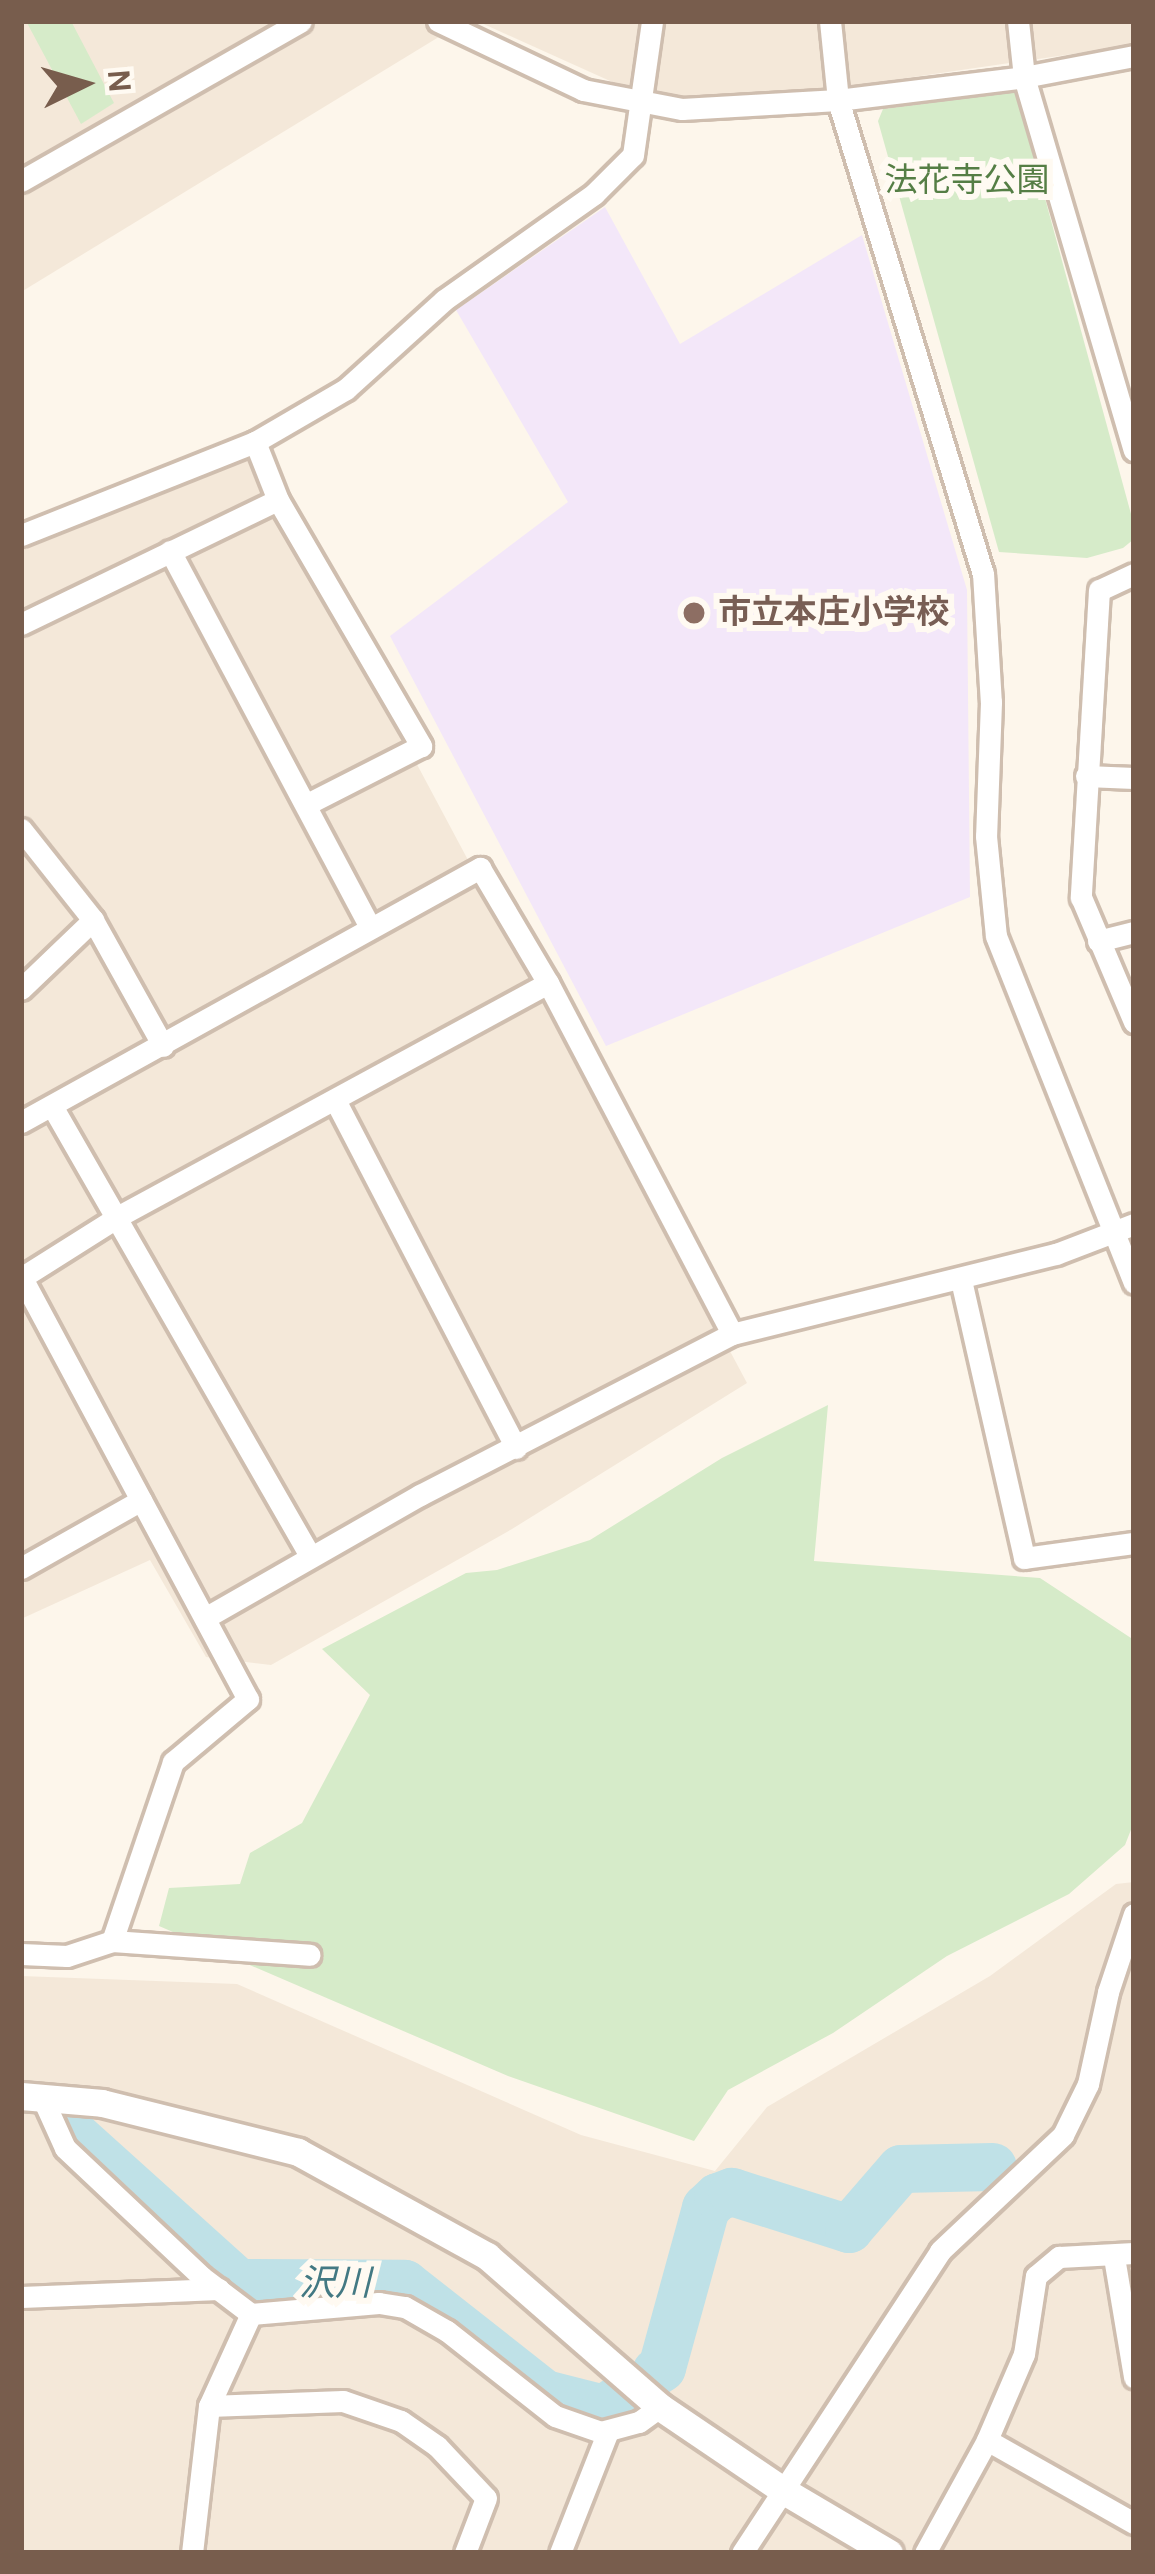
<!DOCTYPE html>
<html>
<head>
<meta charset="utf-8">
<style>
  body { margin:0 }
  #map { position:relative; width:1155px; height:2574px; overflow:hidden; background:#fdf6eb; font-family:Karla,"Noto Sans JP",sans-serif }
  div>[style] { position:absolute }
  .residential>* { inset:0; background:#f4e8d9 }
  .education>* { inset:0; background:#f3e7f9 }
  .green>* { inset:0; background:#d6ebc9 }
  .river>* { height:48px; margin:-24px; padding:0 24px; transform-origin:24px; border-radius:24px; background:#bfe1e7 }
  .roads { filter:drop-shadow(3px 0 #cfbeaf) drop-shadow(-3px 0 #cfbeaf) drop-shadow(0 3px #cfbeaf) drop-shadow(0 -3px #cfbeaf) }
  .minor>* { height:21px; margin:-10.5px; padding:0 10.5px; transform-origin:10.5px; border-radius:10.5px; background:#fff }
  .tertiary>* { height:27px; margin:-13.5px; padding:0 13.5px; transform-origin:13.5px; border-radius:13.5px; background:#fff }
  .dots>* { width:33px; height:33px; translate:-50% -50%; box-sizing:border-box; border:6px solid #fffaf2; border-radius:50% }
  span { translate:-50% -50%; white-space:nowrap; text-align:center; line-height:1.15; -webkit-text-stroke:12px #fffaf2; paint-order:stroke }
  .park-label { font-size:33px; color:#557e45 }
  .education-label { font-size:33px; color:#785e54; font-weight:700 }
  .left { translate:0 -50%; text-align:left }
  .water-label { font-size:36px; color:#437983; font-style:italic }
  .frame { position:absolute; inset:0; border:24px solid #785d4d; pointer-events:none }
  .north { position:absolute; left:24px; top:24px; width:120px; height:120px; -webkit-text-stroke:9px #fffaf2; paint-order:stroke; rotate:85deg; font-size:33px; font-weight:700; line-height:48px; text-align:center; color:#785d4d }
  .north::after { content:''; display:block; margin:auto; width:42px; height:54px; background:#785d4d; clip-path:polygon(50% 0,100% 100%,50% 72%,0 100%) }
</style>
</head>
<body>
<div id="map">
  <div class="residential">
    <div style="clip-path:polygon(21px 21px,465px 21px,21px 292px)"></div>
    <div style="clip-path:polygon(477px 21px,1134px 21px,1134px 45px,831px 89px,688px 100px,630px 90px)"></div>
    <div style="clip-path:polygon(253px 457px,747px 1383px,512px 1529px,271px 1665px,206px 1657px,150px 1560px,21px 1619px,21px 550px)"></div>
    <div style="clip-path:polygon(1134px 1882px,1134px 2553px,21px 2553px,21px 1976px,237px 1984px,581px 2135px,715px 2171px,767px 2107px,990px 1976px,1116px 1884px)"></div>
  </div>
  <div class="education">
    <div style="clip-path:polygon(605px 207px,680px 344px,862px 235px,967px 590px,970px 897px,606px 1046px,390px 636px,568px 502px,456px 310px)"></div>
  </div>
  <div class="green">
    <div style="clip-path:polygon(26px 21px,71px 21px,114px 103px,81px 124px)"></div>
    <div style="clip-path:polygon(1016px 92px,1134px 525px,1134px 539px,1123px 548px,1087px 558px,999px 552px,878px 121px,883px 109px)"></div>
    <div style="clip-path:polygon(828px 1405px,814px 1561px,1040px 1578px,1134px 1640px,1134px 1822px,1125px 1845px,1069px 1894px,947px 1956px,833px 2033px,728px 2090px,694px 2141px,508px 2076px,159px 1926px,169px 1888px,240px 1884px,250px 1853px,302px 1823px,370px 1695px,322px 1649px,466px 1573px,497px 1570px,590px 1540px,722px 1458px)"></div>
  </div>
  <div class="river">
    <div style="left:69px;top:2130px;width:229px;rotate:42deg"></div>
    <div style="left:239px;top:2283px;width:166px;rotate:0.3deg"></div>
    <div style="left:405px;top:2284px;width:178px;rotate:38.2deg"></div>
    <div style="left:545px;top:2394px;width:61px;rotate:14.3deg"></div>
    <div style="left:604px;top:2409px;width:16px;rotate:-35deg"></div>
    <div style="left:656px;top:2372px;width:7px;rotate:-34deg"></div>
    <div style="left:662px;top:2368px;width:166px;rotate:-74.6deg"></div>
    <div style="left:706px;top:2208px;width:16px;rotate:-43deg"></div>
    <div style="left:718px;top:2197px;width:15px;rotate:-20deg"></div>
    <div style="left:732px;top:2192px;width:123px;rotate:17.5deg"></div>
    <div style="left:849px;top:2229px;width:79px;rotate:-49.1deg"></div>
    <div style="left:901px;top:2169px;width:92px;rotate:-1.2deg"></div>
  </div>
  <div class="roads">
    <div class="minor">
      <div style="left:438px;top:21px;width:161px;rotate:25.4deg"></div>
      <div style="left:583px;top:90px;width:101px;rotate:10.9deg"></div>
      <div style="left:682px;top:109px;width:156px;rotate:-3.3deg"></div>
      <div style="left:838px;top:100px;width:187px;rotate:-7deg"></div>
      <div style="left:1024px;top:77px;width:112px;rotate:-10.8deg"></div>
      <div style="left:830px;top:21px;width:79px;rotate:84.2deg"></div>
      <div style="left:838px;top:100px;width:495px;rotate:73deg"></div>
      <div style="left:983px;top:573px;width:129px;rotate:86.5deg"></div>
      <div style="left:991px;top:702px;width:134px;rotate:92.1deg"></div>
      <div style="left:986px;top:836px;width:100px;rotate:84.3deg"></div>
      <div style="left:996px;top:936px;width:373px;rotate:68.3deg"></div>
      <div style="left:1018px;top:21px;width:56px;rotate:83.9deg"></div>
      <div style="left:1024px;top:77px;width:389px;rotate:73.6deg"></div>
      <div style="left:21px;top:181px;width:322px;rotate:-29.7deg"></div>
      <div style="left:255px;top:442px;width:62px;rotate:68.4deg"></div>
      <div style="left:278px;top:500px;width:285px;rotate:59.8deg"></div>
      <div style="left:421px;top:746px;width:128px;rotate:153deg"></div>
      <div style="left:21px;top:535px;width:252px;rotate:-21.7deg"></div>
      <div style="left:255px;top:442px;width:105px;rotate:-30.2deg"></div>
      <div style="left:346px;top:389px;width:132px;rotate:-42.2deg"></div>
      <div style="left:444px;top:300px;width:184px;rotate:-35.2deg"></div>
      <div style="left:594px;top:194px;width:55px;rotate:-45deg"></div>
      <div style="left:633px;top:155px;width:135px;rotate:-81.9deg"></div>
      <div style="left:170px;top:551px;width:426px;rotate:62deg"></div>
      <div style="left:1134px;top:574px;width:38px;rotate:155deg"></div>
      <div style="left:1099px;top:590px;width:308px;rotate:93.4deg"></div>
      <div style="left:1081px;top:897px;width:136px;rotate:67deg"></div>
      <div style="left:21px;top:624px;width:285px;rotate:-25.8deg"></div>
      <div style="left:1086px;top:776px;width:48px;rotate:2.4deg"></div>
      <div style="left:21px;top:829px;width:116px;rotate:51.6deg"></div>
      <div style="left:93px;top:920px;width:144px;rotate:60.9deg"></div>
      <div style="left:1098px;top:941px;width:37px;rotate:-14deg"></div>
      <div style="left:21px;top:989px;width:100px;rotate:-43.8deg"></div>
      <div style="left:336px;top:1102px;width:390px;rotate:62.5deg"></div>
      <div style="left:52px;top:1106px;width:516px;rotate:60.16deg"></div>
      <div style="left:21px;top:1122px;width:525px;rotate:-28.96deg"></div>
      <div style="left:480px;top:868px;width:134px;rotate:59.4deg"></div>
      <div style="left:548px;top:983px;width:396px;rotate:62.3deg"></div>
      <div style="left:21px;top:1278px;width:116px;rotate:-32.3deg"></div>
      <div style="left:119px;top:1216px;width:488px;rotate:-28.5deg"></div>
      <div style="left:22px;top:1278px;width:478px;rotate:61.8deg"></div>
      <div style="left:248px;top:1699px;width:98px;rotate:140deg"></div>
      <div style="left:173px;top:1762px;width:189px;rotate:108.8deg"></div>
      <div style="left:961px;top:1280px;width:285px;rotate:77.2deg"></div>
      <div style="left:1024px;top:1558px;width:111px;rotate:-7.8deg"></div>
      <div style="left:21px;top:1568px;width:138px;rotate:-29.5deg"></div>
      <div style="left:205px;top:1618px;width:248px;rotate:-29.8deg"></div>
      <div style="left:420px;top:1495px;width:351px;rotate:-27.3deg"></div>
      <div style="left:732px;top:1334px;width:334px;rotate:-13.9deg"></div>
      <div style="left:1056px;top:1254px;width:84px;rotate:-21deg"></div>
      <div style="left:21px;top:1954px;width:46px;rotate:2.5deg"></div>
      <div style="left:67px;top:1956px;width:47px;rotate:-18.4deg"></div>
      <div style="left:112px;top:1941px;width:198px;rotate:4deg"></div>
      <div style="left:42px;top:2097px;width:56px;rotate:65.7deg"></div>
      <div style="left:65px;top:2148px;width:188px;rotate:43.3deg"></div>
      <div style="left:202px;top:2277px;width:61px;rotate:37.1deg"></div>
      <div style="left:251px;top:2314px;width:128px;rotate:-4.9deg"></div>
      <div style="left:379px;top:2303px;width:26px;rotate:9deg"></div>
      <div style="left:405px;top:2307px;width:48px;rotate:29.7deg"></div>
      <div style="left:447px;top:2331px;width:137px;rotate:38.2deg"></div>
      <div style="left:555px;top:2416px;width:49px;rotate:19.2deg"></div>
      <div style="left:601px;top:2432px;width:39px;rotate:-15deg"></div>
      <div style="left:639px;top:2422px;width:26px;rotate:-36deg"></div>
      <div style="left:1114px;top:2257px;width:122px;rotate:80.5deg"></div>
      <div style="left:21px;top:2297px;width:198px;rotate:-2.3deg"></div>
      <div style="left:209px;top:2406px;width:134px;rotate:-2.1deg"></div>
      <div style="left:343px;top:2401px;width:61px;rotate:19deg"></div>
      <div style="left:401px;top:2421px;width:44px;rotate:34.8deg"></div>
      <div style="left:437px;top:2446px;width:71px;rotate:46.7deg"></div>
      <div style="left:486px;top:2498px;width:59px;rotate:110.9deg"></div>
      <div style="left:987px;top:2440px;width:169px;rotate:29.5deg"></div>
      <div style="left:192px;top:2553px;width:148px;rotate:-83.4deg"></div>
      <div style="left:209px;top:2406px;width:101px;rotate:-65.5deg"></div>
      <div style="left:560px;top:2553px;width:131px;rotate:-68.5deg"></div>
      <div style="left:742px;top:2553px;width:361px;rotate:-56.7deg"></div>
      <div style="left:940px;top:2251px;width:169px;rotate:-43.3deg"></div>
      <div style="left:1063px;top:2135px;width:57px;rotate:-63.9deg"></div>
      <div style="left:1088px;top:2084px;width:94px;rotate:-77.7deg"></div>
      <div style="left:1108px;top:1992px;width:82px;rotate:-71.6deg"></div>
      <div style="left:925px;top:2553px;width:129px;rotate:-61.2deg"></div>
      <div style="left:987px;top:2440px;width:94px;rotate:-66.7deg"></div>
      <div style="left:1024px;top:2354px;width:79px;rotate:-81.3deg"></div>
      <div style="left:1036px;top:2276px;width:30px;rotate:-40deg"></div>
      <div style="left:1059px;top:2257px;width:75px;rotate:-3.1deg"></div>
    </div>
    <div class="tertiary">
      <div style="left:21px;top:2096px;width:81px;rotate:4.9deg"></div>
      <div style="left:102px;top:2103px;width:202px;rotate:14deg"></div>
      <div style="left:298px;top:2152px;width:216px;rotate:28.8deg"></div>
      <div style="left:487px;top:2256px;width:230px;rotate:41.1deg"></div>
      <div style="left:660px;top:2407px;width:150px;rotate:34.1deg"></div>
      <div style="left:784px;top:2491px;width:122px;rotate:30.6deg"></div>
    </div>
  </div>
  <div class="dots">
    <div style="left:694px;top:613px;background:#8d6e63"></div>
  </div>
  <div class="park-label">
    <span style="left:967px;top:181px">法花寺公園</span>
  </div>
  <div class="education-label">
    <span class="left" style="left:718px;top:613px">市立本庄小学校</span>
  </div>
  <div class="water-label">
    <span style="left:335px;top:2284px">沢川</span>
  </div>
  <div class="frame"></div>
  <div class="north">N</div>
</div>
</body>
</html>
